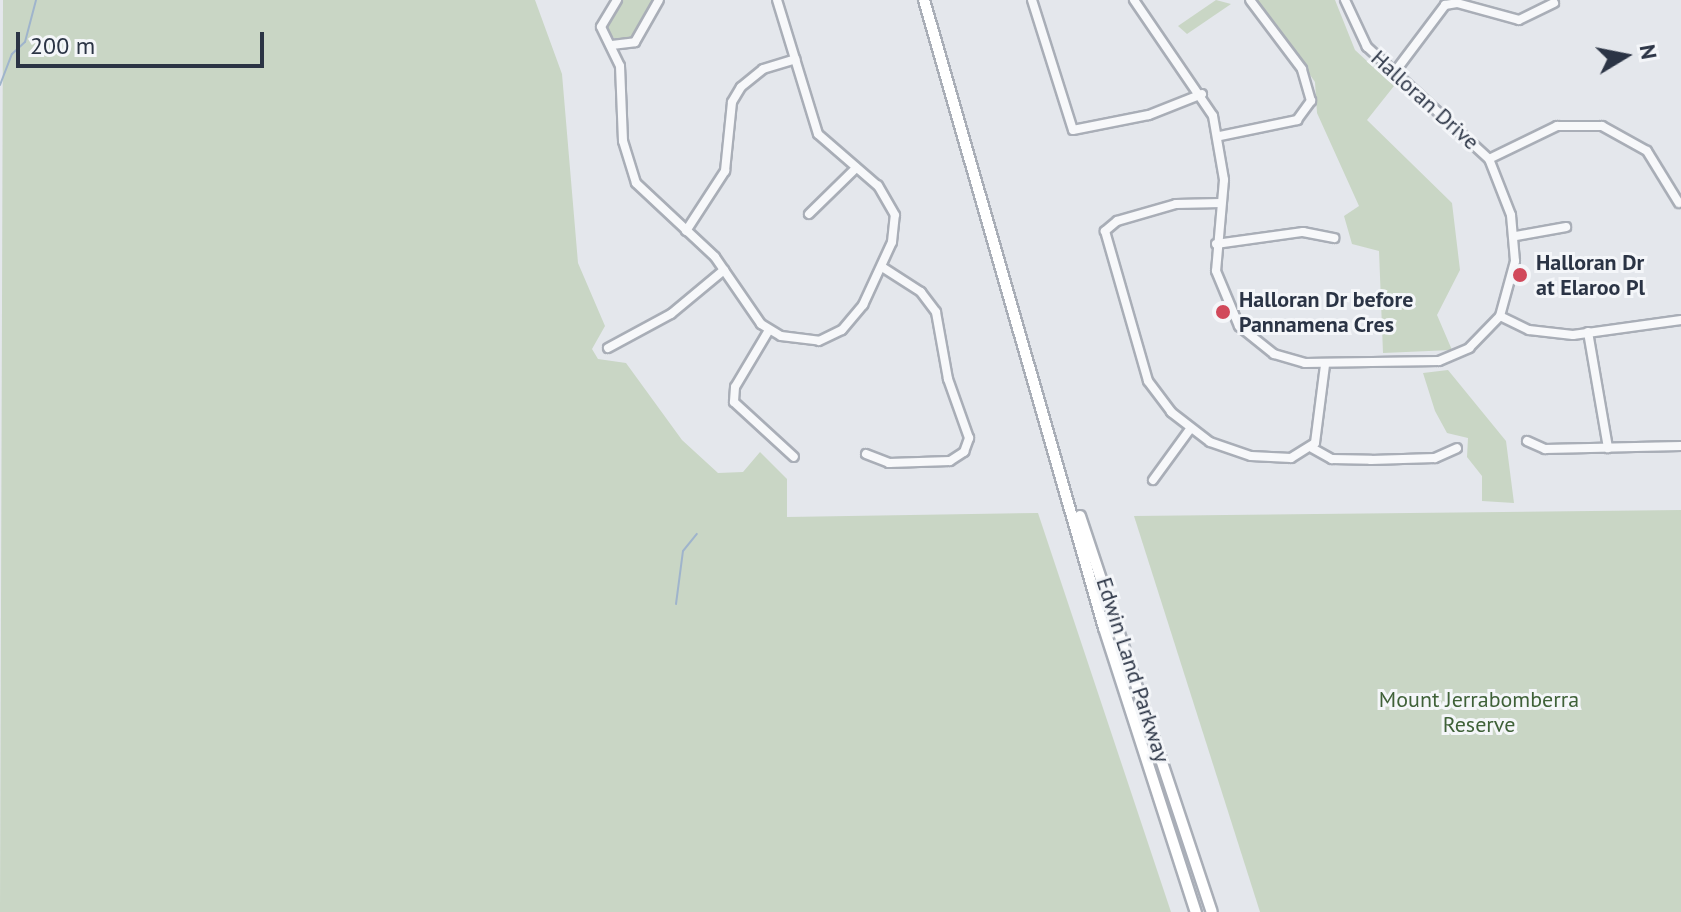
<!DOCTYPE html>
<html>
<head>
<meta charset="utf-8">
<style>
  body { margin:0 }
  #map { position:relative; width:1681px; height:912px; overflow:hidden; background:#e4e7ec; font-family:"PT Sans",sans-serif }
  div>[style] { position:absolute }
  .green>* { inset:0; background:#c9d6c5 }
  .stream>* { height:2px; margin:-1px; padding:0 1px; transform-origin:1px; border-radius:1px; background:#9fb4cc }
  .roads { filter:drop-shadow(2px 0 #a9aeb7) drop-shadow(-2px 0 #a9aeb7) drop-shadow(0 2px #a9aeb7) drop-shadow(0 -2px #a9aeb7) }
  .minor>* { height:8px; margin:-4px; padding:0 4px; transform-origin:4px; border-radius:4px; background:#f7f8fa }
  .major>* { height:10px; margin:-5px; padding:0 5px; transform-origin:5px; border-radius:5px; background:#fff }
  .dots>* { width:22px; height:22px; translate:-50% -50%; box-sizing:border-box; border:4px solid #f4f6f9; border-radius:50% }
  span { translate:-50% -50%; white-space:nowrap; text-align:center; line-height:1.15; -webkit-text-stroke:6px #f4f6f9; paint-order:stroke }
  .street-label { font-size:22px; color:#2b3445 }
  .poi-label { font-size:22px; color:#2b3445; font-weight:700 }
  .left { translate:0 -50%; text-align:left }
  .park-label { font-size:22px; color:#3f6138 }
  .north { position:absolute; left:1585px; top:16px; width:80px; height:80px; -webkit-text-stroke:6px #f4f6f9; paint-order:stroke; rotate:80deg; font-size:22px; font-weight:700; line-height:32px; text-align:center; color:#2b3445 }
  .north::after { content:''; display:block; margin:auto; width:28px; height:36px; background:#2b3445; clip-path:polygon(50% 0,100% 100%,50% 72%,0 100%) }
  .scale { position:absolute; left:16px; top:32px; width:248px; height:36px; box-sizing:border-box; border:4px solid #2b3445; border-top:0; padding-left:10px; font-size:24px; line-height:28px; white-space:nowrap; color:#2b3445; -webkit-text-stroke:6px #f4f6f9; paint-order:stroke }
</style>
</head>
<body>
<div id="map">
  <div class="green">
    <div style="clip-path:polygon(3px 0,535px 0,562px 74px,578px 263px,605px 326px,592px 349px,598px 359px,626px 363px,682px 440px,718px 473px,743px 472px,760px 452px,787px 479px,787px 517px,1038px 513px,1171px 912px,0 912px)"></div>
    <div style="clip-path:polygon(620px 0,655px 0,633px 40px,621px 44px,604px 29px)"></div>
    <div style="clip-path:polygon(1216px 0,1231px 4px,1187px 34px,1178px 26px)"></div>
    <div style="clip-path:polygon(1257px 0,1335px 0,1355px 50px,1394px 86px,1367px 120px,1452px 203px,1460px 270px,1437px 315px,1452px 350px,1383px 353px,1379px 251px,1352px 244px,1344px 216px,1359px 206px,1317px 113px,1315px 82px)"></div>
    <div style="clip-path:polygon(1448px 370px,1506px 441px,1514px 503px,1482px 501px,1482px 476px,1467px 457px,1468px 438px,1447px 433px,1435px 411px,1423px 373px)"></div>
    <div style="clip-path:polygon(1681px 510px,1681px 912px,1260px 912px,1134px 516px)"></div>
  </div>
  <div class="stream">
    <div style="left:0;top:85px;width:33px;rotate:-69deg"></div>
    <div style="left:12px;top:54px;width:18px;rotate:-43deg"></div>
    <div style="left:25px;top:42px;width:43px;rotate:-75.3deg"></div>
    <div style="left:676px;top:604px;width:53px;rotate:-82.5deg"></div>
    <div style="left:683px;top:551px;width:22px;rotate:-51deg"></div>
  </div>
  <div class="roads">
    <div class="minor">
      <div style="left:617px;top:0;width:31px;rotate:121deg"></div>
      <div style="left:601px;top:27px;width:43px;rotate:64deg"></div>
      <div style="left:620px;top:66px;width:75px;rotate:87.7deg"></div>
      <div style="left:623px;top:141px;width:44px;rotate:72.8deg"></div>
      <div style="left:636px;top:183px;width:108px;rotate:43.1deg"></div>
      <div style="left:715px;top:257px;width:81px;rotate:55.5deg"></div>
      <div style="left:761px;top:324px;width:23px;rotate:31deg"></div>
      <div style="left:781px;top:336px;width:38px;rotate:7deg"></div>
      <div style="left:819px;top:341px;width:25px;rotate:-26deg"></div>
      <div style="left:842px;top:330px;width:33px;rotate:-50deg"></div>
      <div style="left:863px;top:305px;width:69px;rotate:-65.3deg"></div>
      <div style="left:892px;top:242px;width:27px;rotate:-84deg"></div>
      <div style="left:895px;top:215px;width:34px;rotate:-120deg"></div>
      <div style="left:878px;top:186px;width:79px;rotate:-139.1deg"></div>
      <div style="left:818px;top:134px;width:140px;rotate:-107deg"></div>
      <div style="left:1032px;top:0;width:136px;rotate:72.5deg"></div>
      <div style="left:1073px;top:130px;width:77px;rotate:-11.2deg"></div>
      <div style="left:1149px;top:115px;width:57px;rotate:-21.6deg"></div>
      <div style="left:1134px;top:0;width:140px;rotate:55.7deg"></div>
      <div style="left:1213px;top:116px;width:65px;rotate:80.2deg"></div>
      <div style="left:1224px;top:180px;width:91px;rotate:95deg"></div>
      <div style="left:1216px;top:271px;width:60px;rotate:67.3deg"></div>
      <div style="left:1239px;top:326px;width:45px;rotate:38.7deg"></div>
      <div style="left:1274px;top:354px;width:32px;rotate:16deg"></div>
      <div style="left:1305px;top:363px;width:134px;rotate:-0.9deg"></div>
      <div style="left:1439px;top:361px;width:33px;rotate:-23deg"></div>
      <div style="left:1469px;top:348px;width:45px;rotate:-45.9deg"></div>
      <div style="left:1500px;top:316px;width:57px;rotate:-74.7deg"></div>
      <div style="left:1515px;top:261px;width:46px;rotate:-95deg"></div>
      <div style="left:1511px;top:215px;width:60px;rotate:-111.4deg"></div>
      <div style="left:1489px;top:159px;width:166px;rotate:-137.4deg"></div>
      <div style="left:1367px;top:47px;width:52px;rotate:-115.1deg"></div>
      <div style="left:612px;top:45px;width:23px;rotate:-7deg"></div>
      <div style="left:635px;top:42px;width:48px;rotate:-60.3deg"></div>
      <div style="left:1394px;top:73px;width:85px;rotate:-53.1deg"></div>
      <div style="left:1445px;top:5px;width:12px;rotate:-9deg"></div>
      <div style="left:1457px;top:3px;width:64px;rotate:15.3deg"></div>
      <div style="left:1519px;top:20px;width:39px;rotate:-26deg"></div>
      <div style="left:1220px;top:136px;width:79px;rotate:-11.7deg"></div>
      <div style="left:1297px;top:120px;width:24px;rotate:-54deg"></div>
      <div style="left:1311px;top:101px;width:33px;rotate:-106deg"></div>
      <div style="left:1302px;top:69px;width:86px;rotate:-127deg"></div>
      <div style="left:1489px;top:159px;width:76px;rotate:-25.9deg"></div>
      <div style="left:1557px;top:126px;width:45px"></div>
      <div style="left:1602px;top:126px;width:51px;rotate:29.1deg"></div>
      <div style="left:1647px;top:151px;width:61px;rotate:58.4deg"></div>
      <div style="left:1221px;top:203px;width:45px;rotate:178.7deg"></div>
      <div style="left:1176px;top:204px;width:61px;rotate:163.9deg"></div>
      <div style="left:1117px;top:221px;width:16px;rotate:140deg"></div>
      <div style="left:1105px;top:231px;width:156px;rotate:74deg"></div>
      <div style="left:1148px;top:381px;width:39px;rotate:53deg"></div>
      <div style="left:1171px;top:412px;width:49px;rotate:37.6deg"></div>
      <div style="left:1210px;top:442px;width:43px;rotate:18.9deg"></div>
      <div style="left:1251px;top:456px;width:40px;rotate:2.9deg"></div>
      <div style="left:1291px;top:458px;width:28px;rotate:-32deg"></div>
      <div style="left:1315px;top:443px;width:79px;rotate:-82.7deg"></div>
      <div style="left:809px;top:214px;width:66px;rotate:-44.4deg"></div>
      <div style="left:686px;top:231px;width:72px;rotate:-57deg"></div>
      <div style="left:725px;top:171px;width:69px;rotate:-84.2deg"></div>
      <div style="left:732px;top:102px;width:17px;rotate:-59deg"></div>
      <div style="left:741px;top:87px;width:28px;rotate:-39deg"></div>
      <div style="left:763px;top:69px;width:34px;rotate:-17deg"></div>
      <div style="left:1516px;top:236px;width:51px;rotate:-10.2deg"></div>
      <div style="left:1216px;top:244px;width:88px;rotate:-7.9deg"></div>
      <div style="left:1303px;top:232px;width:32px;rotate:11deg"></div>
      <div style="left:1500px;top:316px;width:32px;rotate:26deg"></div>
      <div style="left:1529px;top:330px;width:44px;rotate:6.5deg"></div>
      <div style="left:1573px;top:335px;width:109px;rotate:-7.9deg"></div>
      <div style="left:769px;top:330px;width:66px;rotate:120.8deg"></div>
      <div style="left:735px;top:387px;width:15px;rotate:94deg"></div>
      <div style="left:734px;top:402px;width:81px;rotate:42.5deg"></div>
      <div style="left:1588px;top:332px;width:118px;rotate:80.2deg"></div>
      <div style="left:608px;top:348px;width:72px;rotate:-28.4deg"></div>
      <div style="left:671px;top:314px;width:69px;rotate:-39.7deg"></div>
      <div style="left:1527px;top:441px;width:20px;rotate:24deg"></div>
      <div style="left:1545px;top:449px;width:136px;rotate:-1.3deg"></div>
      <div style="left:1312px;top:448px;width:23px;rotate:29deg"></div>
      <div style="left:1332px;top:459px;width:39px;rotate:1deg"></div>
      <div style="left:1371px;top:460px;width:64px;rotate:-1.8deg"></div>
      <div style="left:1435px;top:458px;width:24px;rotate:-24deg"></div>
      <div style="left:866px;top:454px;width:25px;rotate:21deg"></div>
      <div style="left:889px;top:463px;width:61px;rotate:-1.9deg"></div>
      <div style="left:950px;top:461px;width:17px;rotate:-33deg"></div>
      <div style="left:964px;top:452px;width:15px;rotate:-70deg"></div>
      <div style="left:969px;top:438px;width:63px;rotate:-109.6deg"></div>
      <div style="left:948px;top:379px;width:68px;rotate:-100.2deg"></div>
      <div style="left:936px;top:312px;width:25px;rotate:-127deg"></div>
      <div style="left:921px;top:292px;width:46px;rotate:-147.3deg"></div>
      <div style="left:1153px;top:480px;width:63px;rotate:-54deg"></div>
    </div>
    <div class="major">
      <div style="left:924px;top:0;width:653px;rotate:74.01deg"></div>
      <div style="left:1104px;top:628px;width:299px;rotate:72.1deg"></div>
      <div style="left:1080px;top:516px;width:417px;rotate:71.6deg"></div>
    </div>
  </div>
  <div class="dots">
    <div style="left:1520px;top:275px;background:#d1495b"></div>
    <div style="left:1223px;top:312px;background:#d1495b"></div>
  </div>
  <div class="street-label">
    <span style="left:1425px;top:100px;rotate:42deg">Halloran Drive</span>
    <span style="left:1133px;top:670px;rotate:72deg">Edwin Land Parkway</span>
  </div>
  <div class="poi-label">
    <span class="left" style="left:1536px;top:275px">Halloran Dr<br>at Elaroo Pl</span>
    <span class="left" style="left:1239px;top:312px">Halloran Dr before<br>Pannamena Cres</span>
  </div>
  <div class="park-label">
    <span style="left:1479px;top:712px">Mount Jerrabomberra<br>Reserve</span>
  </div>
  <div class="north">N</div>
  <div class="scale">200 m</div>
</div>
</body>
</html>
